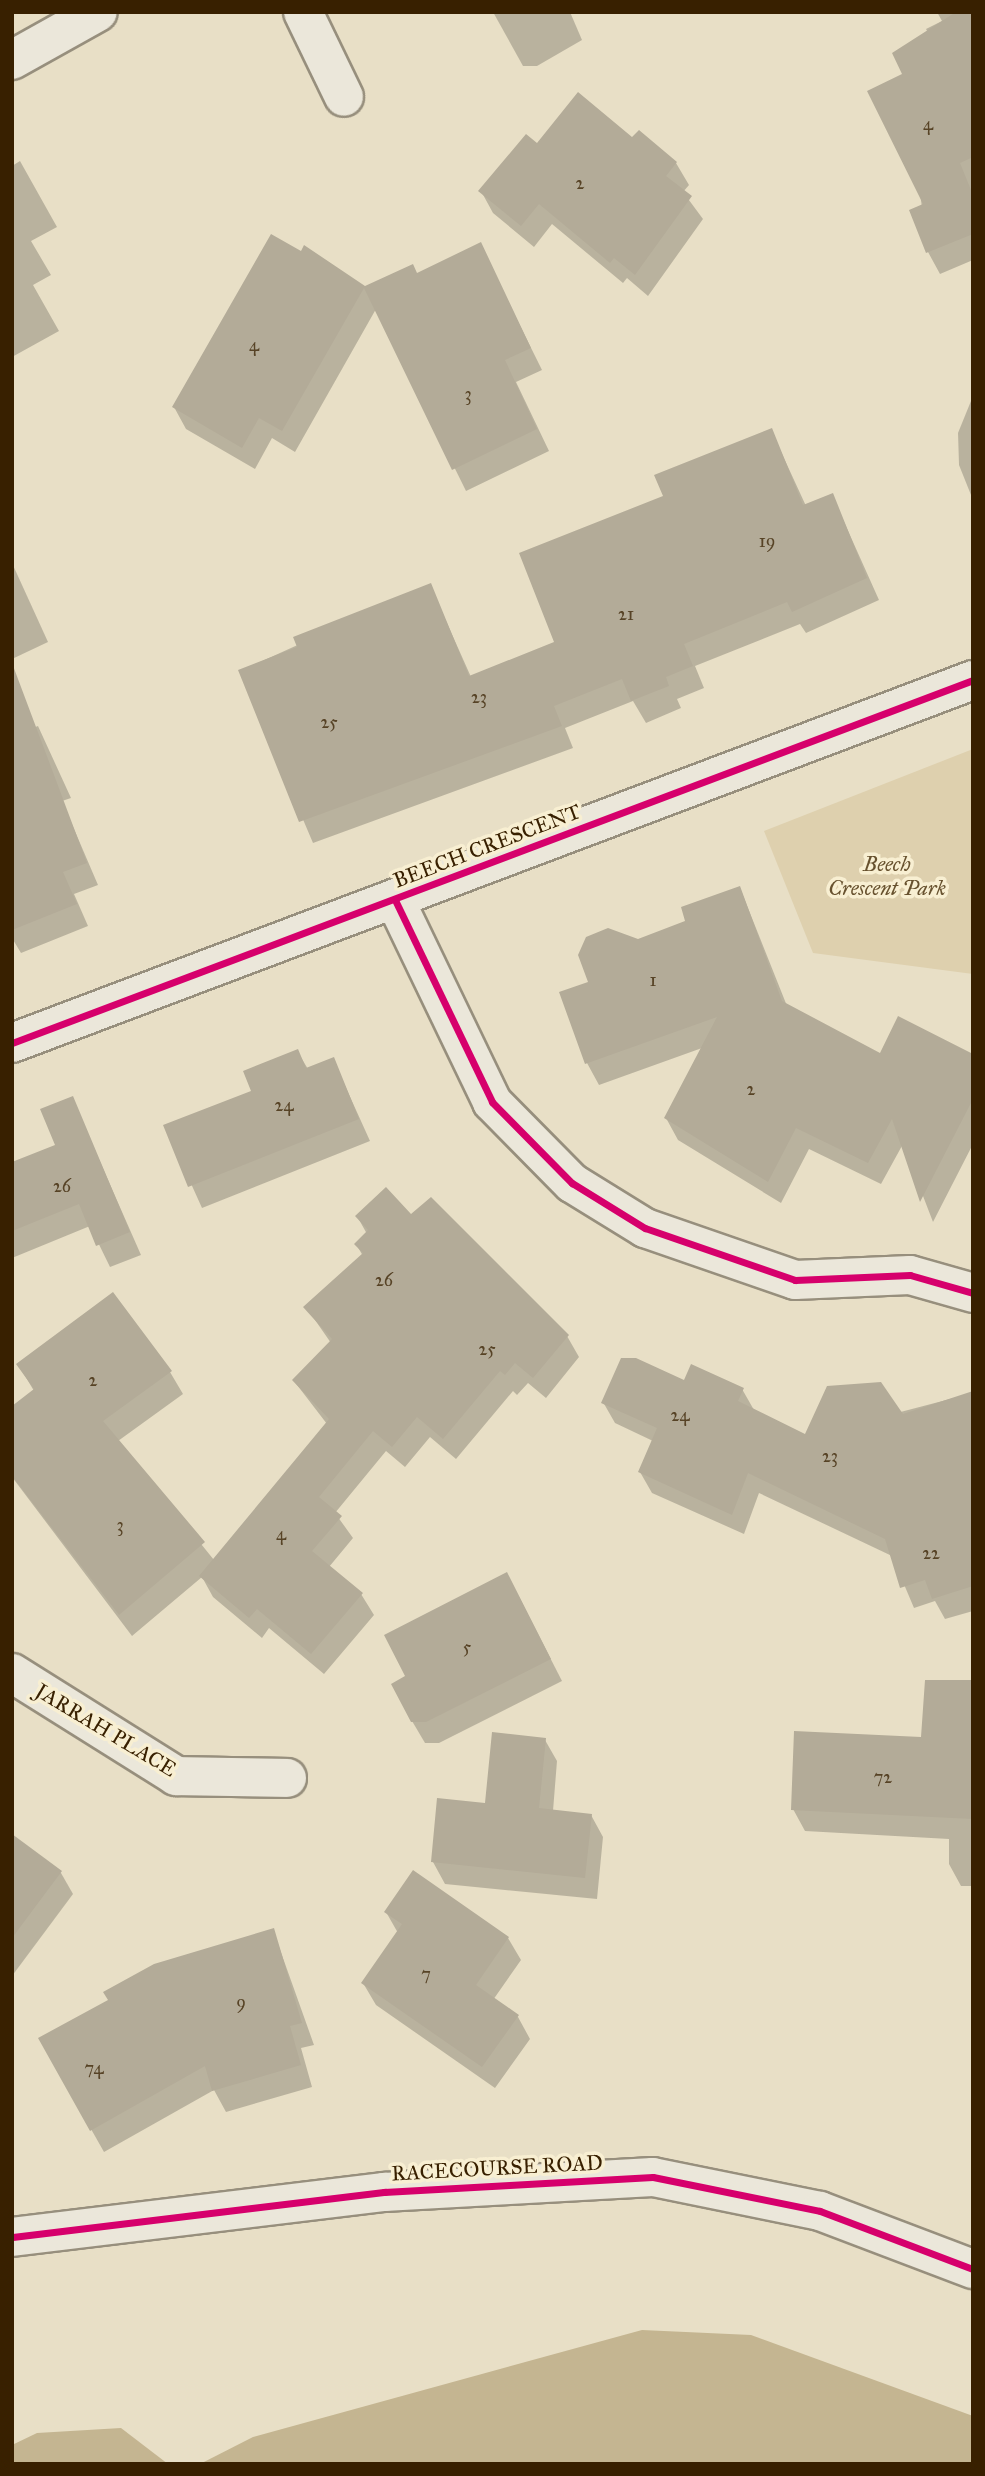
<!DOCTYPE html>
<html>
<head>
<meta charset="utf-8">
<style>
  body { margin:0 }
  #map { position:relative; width:985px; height:2476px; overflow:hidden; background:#e8dfc6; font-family:"IM FELL Great Primer",serif }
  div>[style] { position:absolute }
  .green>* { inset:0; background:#ded0ae }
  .water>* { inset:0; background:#c4b591 }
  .shadow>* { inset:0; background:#0003 }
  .building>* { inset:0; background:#b3ab98 }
  .roads { filter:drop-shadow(2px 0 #978f7d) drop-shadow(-2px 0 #978f7d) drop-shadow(0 2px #978f7d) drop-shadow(0 -2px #978f7d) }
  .minor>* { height:38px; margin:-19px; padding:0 19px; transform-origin:19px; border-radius:19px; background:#ebe7da }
  .cycleway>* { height:7px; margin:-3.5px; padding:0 3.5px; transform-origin:3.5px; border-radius:3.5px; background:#d6006c }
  span { translate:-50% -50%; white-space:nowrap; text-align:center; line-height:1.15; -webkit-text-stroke:7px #f8efd2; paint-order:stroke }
  .number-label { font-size:18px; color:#574326 }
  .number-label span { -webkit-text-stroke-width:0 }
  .street-label { font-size:21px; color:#382000 }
  .park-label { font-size:21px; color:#67512e; font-style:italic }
  .frame { position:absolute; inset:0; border:14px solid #382000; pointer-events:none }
</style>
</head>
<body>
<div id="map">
  <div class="green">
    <div style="clip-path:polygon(973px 749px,973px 974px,813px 953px,764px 831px)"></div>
  </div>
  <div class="water">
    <div style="clip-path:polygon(642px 2330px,751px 2335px,973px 2416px,973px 2464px,200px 2464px,253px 2437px)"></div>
    <div style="clip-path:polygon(121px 2428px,168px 2464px,12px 2464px,12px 2445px,37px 2433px)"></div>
  </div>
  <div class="shadow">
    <div style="clip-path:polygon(493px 12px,570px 12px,582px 40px,537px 66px,523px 66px)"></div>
    <div style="clip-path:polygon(937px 12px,973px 12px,973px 260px,940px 274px,928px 252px,904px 75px,930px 36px,926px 29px,942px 21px)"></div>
    <div style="clip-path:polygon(633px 139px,676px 163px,689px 185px,683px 192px,703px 219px,648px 296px,627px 278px,623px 283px,552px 224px,534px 247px,493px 213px,481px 191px,537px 145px)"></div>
    <div style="clip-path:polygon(20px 161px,57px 227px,31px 241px,51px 275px,33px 285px,59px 331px,12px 357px,12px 166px)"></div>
    <div style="clip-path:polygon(272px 236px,365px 288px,417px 275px,480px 245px,542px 370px,516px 382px,549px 451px,466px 491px,376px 309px,295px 452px,272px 438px,255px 469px,186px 429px,174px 407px)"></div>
    <div style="clip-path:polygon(973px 396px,973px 500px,959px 465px,958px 433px)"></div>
    <div style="clip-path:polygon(771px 430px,806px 506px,832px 495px,879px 600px,806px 633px,800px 624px,695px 666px,704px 688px,677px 699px,681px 708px,646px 723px,633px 701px,565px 728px,573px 748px,313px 843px,240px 671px,430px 585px,471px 677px,557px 643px,665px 497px)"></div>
    <div style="clip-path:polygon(12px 563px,48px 642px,12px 659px)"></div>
    <div style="clip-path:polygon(38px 726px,71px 798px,62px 801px,98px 885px,74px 894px,88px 926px,21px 953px,12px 938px,12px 736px)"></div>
    <div style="clip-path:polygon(740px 888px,787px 1006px,881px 1055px,973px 1056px,973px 1144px,933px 1222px,903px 1144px,881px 1184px,809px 1149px,781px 1203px,678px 1140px,666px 1118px,702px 1048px,599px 1085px,587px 1063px,590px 983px,638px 941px,687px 922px)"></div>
    <div style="clip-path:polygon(297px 1051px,308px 1069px,333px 1059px,370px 1141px,202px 1208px,165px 1126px,253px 1091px)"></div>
    <div style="clip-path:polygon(72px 1098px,141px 1255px,110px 1267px,90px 1226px,12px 1258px,12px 1163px,57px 1146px)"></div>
    <div style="clip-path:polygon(357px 1216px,411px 1217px,567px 1336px,579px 1357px,546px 1398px,528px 1383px,517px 1395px,513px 1391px,456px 1459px,430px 1437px,405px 1467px,386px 1451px,335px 1513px,353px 1538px,329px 1567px,361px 1594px,374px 1615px,324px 1674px,269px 1628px,262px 1638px,213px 1597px,202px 1577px,132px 1636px,12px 1477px,12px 1408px,34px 1391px,18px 1364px,170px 1372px,183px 1394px,118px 1441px,214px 1560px,327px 1424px,294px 1381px,331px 1343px,306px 1307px,363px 1256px,356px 1244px,367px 1234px)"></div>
    <div style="clip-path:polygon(685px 1382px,742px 1389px,754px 1410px,805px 1437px,973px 1393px,973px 1611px,945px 1619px,935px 1601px,914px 1608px,892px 1556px,759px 1493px,744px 1534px,652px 1493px,640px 1472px,653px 1441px,615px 1423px,603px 1402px)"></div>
    <div style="clip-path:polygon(519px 1597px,562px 1681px,439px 1743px,425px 1743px,412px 1721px)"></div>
    <div style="clip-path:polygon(973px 1682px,973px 1886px,961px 1886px,949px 1864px,949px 1839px,805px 1831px,793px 1809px,923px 1739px)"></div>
    <div style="clip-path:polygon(545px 1740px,557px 1761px,553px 1811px,591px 1815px,603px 1837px,597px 1899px,445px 1884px,433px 1862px)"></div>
    <div style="clip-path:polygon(12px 1836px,61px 1873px,73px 1894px,12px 1976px)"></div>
    <div style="clip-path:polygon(386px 1912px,508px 1938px,521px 1960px,493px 2000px,518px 2017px,530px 2039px,495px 2088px,376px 2005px,363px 1983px,398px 1933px)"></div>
    <div style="clip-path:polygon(273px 1930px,314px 2045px,301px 2048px,312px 2087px,226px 2112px,214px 2090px,104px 2152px,40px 2039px)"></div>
  </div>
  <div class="building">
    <div style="clip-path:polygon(956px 12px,973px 12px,973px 157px,960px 163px,973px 195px,973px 234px,926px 253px,909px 210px,923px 204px,867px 91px,902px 74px,892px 53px)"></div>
    <div style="clip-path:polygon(578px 92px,632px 137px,639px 130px,677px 162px,666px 176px,692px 196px,635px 275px,614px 258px,610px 263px,539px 204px,521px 226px,478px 191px,526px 134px,537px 143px)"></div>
    <div style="clip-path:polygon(271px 234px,301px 251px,304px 245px,365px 286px,413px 264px,417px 273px,481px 242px,531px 348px,505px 360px,537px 429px,452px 470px,364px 288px,282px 431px,259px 418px,242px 448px,172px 407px)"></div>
    <div style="clip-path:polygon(772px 428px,803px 505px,833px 493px,867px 578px,792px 612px,787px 602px,684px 644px,693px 666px,666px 677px,669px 686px,631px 701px,622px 679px,554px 706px,562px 726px,299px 822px,238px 670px,297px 647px,293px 637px,431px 583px,469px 676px,554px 642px,519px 553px,663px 496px,654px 475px)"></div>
    <div style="clip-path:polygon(12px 663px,87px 863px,63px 872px,77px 904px,12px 930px)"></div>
    <div style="clip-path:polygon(740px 886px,782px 1001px,880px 1053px,898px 1016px,973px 1054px,973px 1099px,920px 1202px,892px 1119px,868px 1163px,796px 1128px,768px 1182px,664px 1118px,717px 1017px,585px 1064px,559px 992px,588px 982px,578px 955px,586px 937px,608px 928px,638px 939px,685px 921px,681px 907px)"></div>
    <div style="clip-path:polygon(298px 1049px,306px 1068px,334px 1057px,359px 1119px,188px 1187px,163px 1125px,251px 1091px,243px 1071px)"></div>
    <div style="clip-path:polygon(73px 1096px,130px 1232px,96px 1246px,79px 1204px,12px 1231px,12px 1162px,55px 1145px,40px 1109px)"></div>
    <div style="clip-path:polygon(386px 1187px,411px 1214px,431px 1197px,569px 1335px,533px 1378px,515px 1363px,505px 1375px,500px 1371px,443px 1439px,417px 1417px,392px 1447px,373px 1431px,319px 1497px,342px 1516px,312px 1551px,363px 1593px,311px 1654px,257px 1609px,249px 1618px,199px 1576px,329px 1419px,292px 1380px,332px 1339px,303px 1307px,363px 1253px,354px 1244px,368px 1230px,355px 1216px)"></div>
    <div style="clip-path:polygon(113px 1292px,172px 1371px,103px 1421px,205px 1542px,119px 1615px,12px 1476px,12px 1406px,34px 1389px,16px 1364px)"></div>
    <div style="clip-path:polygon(621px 1358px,636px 1358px,684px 1380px,691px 1364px,744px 1388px,738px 1401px,805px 1434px,827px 1386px,881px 1382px,903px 1414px,973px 1391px,973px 1586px,932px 1599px,925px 1580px,900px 1588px,885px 1539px,748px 1473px,732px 1515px,638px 1472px,657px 1428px,601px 1403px)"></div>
    <div style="clip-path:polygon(507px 1572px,551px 1659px,426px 1722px,411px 1722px,391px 1684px,405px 1676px,384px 1635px)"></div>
    <div style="clip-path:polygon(925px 1680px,973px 1680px,973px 1819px,791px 1810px,794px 1731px,921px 1737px)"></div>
    <div style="clip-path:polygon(492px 1732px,546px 1738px,539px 1808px,592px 1814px,585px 1878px,431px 1862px,437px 1798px,485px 1803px)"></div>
    <div style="clip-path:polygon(12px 1834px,62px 1871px,12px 1938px)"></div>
    <div style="clip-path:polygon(413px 1870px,509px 1937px,476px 1985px,519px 2015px,482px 2067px,361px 1983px,402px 1924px,384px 1912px)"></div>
    <div style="clip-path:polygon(274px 1928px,302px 2023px,290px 2026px,301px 2065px,212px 2091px,205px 2066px,90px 2131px,38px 2038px,108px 2000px,103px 1992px,154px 1964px)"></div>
  </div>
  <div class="roads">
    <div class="minor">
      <div style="left:303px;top:12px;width:94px;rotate:64.2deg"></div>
      <div style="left:12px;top:60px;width:98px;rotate:-29.2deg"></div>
      <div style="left:395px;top:900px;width:224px;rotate:64.3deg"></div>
      <div style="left:492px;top:1102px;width:114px;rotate:45.4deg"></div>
      <div style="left:572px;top:1183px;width:86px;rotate:31.7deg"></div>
      <div style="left:645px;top:1228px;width:159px;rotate:19.1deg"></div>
      <div style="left:795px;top:1280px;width:115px;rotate:-2.5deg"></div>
      <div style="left:910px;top:1275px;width:66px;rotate:15.9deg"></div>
      <div style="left:12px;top:1043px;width:1027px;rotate:-20.69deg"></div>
      <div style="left:12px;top:1673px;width:194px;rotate:32.1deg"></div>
      <div style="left:176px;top:1776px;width:111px;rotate:1deg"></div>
      <div style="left:12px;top:2237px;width:375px;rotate:-6.9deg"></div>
      <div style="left:384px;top:2192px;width:269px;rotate:-3.2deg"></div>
      <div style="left:653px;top:2177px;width:170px;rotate:11.5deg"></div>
      <div style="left:820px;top:2211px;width:164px;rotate:20.8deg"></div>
    </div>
  </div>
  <div class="cycleway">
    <div style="left:395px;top:900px;width:224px;rotate:64.3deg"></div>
    <div style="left:492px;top:1102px;width:114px;rotate:45.4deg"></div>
    <div style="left:572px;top:1183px;width:86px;rotate:31.7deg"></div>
    <div style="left:645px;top:1228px;width:159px;rotate:19.1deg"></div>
    <div style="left:795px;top:1280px;width:115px;rotate:-2.5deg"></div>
    <div style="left:910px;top:1275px;width:66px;rotate:15.9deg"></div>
    <div style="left:12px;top:1043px;width:1027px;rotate:-20.69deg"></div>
    <div style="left:12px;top:2237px;width:375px;rotate:-6.9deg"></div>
    <div style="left:384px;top:2192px;width:269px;rotate:-3.2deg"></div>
    <div style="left:653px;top:2177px;width:170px;rotate:11.5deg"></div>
    <div style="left:820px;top:2211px;width:164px;rotate:20.8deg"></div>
  </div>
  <div class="number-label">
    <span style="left:928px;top:124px">4</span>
    <span style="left:580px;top:183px">2</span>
    <span style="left:254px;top:345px">4</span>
    <span style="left:468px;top:394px">3</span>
    <span style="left:767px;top:541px">19</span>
    <span style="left:626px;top:614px">21</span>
    <span style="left:479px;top:697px">23</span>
    <span style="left:329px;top:722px">25</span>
    <span style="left:653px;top:980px">1</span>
    <span style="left:751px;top:1089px">2</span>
    <span style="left:284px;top:1105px">24</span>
    <span style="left:62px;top:1186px">26</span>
    <span style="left:384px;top:1280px">26</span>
    <span style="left:487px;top:1349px">25</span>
    <span style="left:93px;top:1380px">2</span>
    <span style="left:680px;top:1415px">24</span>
    <span style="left:830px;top:1456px">23</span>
    <span style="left:120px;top:1525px">3</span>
    <span style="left:281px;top:1534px">4</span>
    <span style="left:931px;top:1553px">22</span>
    <span style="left:467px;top:1647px">5</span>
    <span style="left:883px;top:1777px">72</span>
    <span style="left:426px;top:1974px">7</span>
    <span style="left:241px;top:2002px">9</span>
    <span style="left:94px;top:2068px">74</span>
  </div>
  <div class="street-label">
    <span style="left:487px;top:846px;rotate:-21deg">BEECH CRESCENT</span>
    <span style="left:106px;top:1730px;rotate:31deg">JARRAH PLACE</span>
    <span style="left:497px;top:2168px;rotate:-3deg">RACECOURSE ROAD</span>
  </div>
  <div class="park-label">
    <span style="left:887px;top:876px">Beech<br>Crescent Park</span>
  </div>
  <div class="frame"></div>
</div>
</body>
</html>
